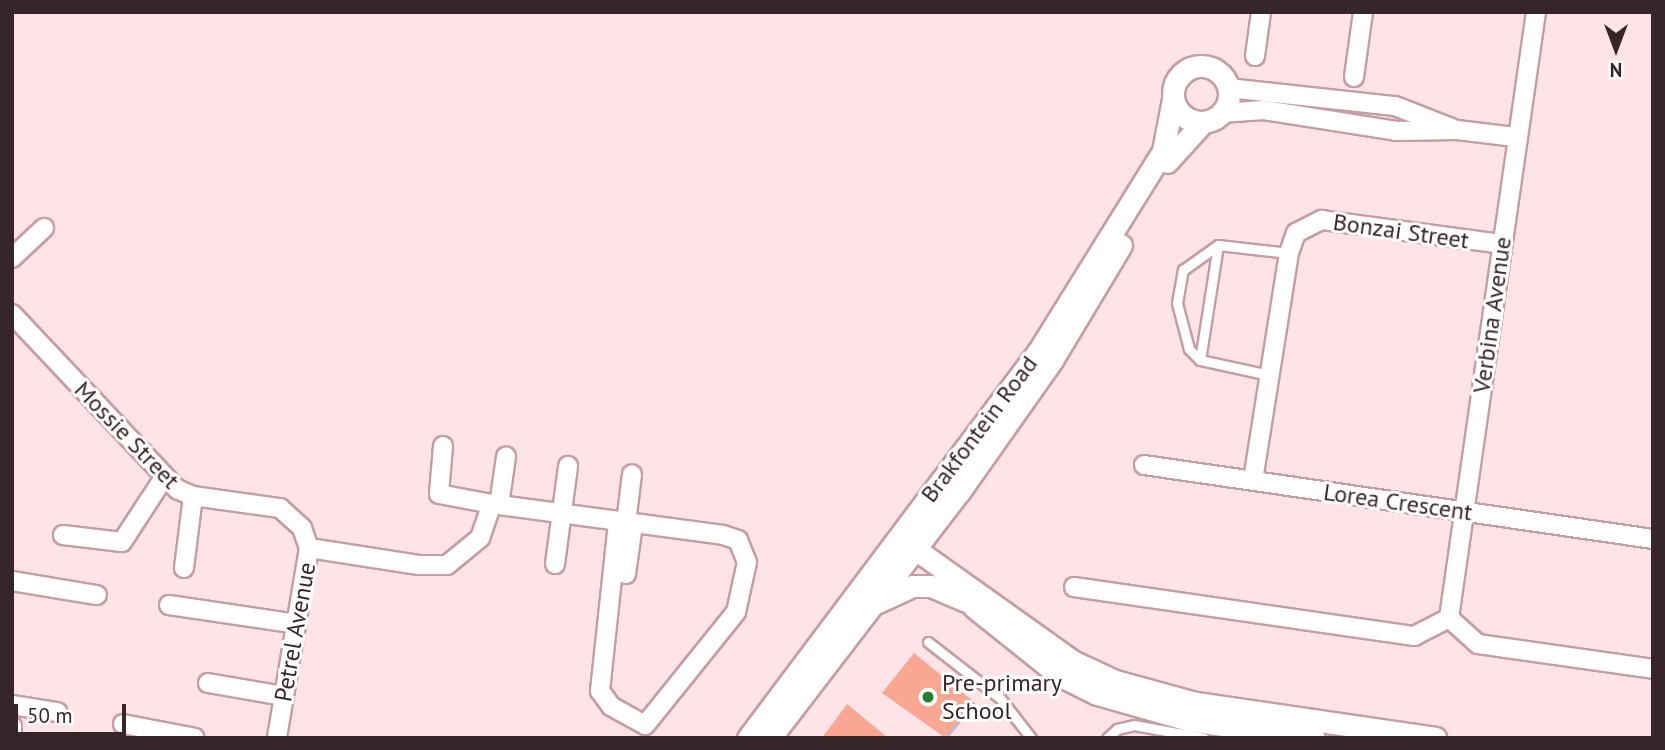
<!DOCTYPE html>
<html>
<head>
<meta charset="utf-8">
<style>
  body { margin:0 }
  #map { position:relative; width:1665px; height:750px; overflow:hidden; background:#fee4e8; font-family:"PT Sans",sans-serif }
  div>[style] { position:absolute }
  .shadow>* { inset:0; background:#0003 }
  .building>* { inset:0; background:#f9a692 }
  .roads { filter:drop-shadow(2px 0 #c69da4) drop-shadow(-2px 0 #c69da4) drop-shadow(0 2px #c69da4) drop-shadow(0 -2px #c69da4) }
  .service>* { height:9px; margin:-4.5px; padding:0 4.5px; transform-origin:4.5px; border-radius:4.5px; background:#fff }
  .minor>* { height:18px; margin:-9px; padding:0 9px; transform-origin:9px; border-radius:9px; background:#fff }
  .tertiary>* { height:21px; margin:-10.5px; padding:0 10.5px; transform-origin:10.5px; border-radius:10.5px; background:#fff }
  .tertiary>.ring { margin:-10.5px; padding:0; box-sizing:content-box; background:none; border:21px solid #fff; border-radius:50% }
  .dots>* { width:19px; height:19px; translate:-50% -50%; box-sizing:border-box; border:4px solid #fff; border-radius:50% }
  span { translate:-50% -50%; white-space:nowrap; text-align:center; line-height:1.15; -webkit-text-stroke:6px #fff; paint-order:stroke }
  .street-label { font-size:24px; color:#362629 }
  .poi-label { font-size:24px; color:#362629 }
  .left { translate:0 -50%; text-align:left }
  .frame { position:absolute; inset:0; border:14px solid #362629; pointer-events:none }
  .north { position:absolute; left:1581px; top:14px; width:70px; height:70px; -webkit-text-stroke:5px #fff; paint-order:stroke; rotate:180deg; font-size:19px; font-weight:700; line-height:28px; text-align:center; color:#362629 }
  .north::after { content:''; display:block; margin:auto; width:24px; height:32px; background:#362629; clip-path:polygon(50% 0,100% 100%,50% 72%,0 100%) }
  .scale { position:absolute; left:14px; top:704px; width:112px; height:32px; box-sizing:border-box; border:4px solid #362629; border-top:0; padding-left:9px; font-size:21px; line-height:24px; white-space:nowrap; color:#362629; -webkit-text-stroke:5px #fff; paint-order:stroke }
</style>
</head>
<body>
<div id="map">
  <div class="shadow">
    <div style="clip-path:polygon(918px 658px,976px 704px,949px 737px,945px 735px)"></div>
  </div>
  <div class="building">
    <div style="clip-path:polygon(914px 653px,973px 701px,944px 737px,882px 693px)"></div>
    <div style="clip-path:polygon(847px 704px,888px 738px,822px 738px)"></div>
  </div>
  <div class="roads">
    <div class="service">
      <div style="left:1200px;top:360px;width:116px;rotate:-81.1deg"></div>
      <div style="left:1269px;top:375px;width:71px;rotate:-167.7deg"></div>
      <div style="left:1200px;top:360px;width:16px;rotate:-135deg"></div>
      <div style="left:1189px;top:349px;width:48px;rotate:-104.6deg"></div>
      <div style="left:1177px;top:303px;width:34px;rotate:-80deg"></div>
      <div style="left:1183px;top:270px;width:43px;rotate:-35.5deg"></div>
      <div style="left:1218px;top:245px;width:71px;rotate:6.4deg"></div>
      <div style="left:928px;top:642px;width:91px;rotate:37.9deg"></div>
      <div style="left:1000px;top:698px;width:51px;rotate:52.2deg"></div>
      <div style="left:1107px;top:738px;width:13px;rotate:-42deg"></div>
      <div style="left:1117px;top:729px;width:17px;rotate:-13deg"></div>
      <div style="left:1134px;top:725px;width:71px;rotate:10.5deg"></div>
    </div>
    <div class="minor">
      <div style="left:1255px;top:56px;width:44px;rotate:-82.2deg"></div>
      <div style="left:1354px;top:77px;width:66px;rotate:-82.1deg"></div>
      <div style="left:1228px;top:88px;width:168px;rotate:6.2deg"></div>
      <div style="left:1395px;top:106px;width:63px;rotate:21.3deg"></div>
      <div style="left:1221px;top:113px;width:43px;rotate:-4deg"></div>
      <div style="left:1264px;top:110px;width:134px;rotate:9deg"></div>
      <div style="left:1396px;top:131px;width:61px;rotate:-0.9deg"></div>
      <div style="left:1457px;top:130px;width:59px;rotate:6.8deg"></div>
      <div style="left:12px;top:258px;width:44px;rotate:-43.2deg"></div>
      <div style="left:12px;top:314px;width:241px;rotate:46.7deg"></div>
      <div style="left:177px;top:489px;width:17px;rotate:24deg"></div>
      <div style="left:193px;top:496px;width:88px;rotate:7.9deg"></div>
      <div style="left:280px;top:508px;width:30px;rotate:42deg"></div>
      <div style="left:302px;top:528px;width:21px;rotate:71deg"></div>
      <div style="left:309px;top:548px;width:193px;rotate:99.6deg"></div>
      <div style="left:443px;top:446px;width:48px;rotate:94.8deg"></div>
      <div style="left:439px;top:494px;width:54px;rotate:10.7deg"></div>
      <div style="left:1144px;top:465px;width:514px;rotate:8.27deg"></div>
      <div style="left:1253px;top:480px;width:230px;rotate:-81deg"></div>
      <div style="left:1289px;top:253px;width:21px;rotate:-71deg"></div>
      <div style="left:1296px;top:233px;width:29px;rotate:-27deg"></div>
      <div style="left:1322px;top:220px;width:181px;rotate:7.6deg"></div>
      <div style="left:499px;top:505px;width:49px;rotate:-81.7deg"></div>
      <div style="left:626px;top:523px;width:49px;rotate:-83deg"></div>
      <div style="left:63px;top:535px;width:59px;rotate:6.8deg"></div>
      <div style="left:122px;top:542px;width:75px;rotate:-56.9deg"></div>
      <div style="left:309px;top:548px;width:111px;rotate:8.8deg"></div>
      <div style="left:419px;top:565px;width:28px"></div>
      <div style="left:447px;top:565px;width:43px;rotate:-39.3deg"></div>
      <div style="left:480px;top:538px;width:36px;rotate:-71deg"></div>
      <div style="left:492px;top:504px;width:233px;rotate:7.6deg"></div>
      <div style="left:723px;top:535px;width:16px;rotate:18deg"></div>
      <div style="left:738px;top:540px;width:24px;rotate:68deg"></div>
      <div style="left:747px;top:562px;width:51px;rotate:102.4deg"></div>
      <div style="left:736px;top:612px;width:145px;rotate:128.8deg"></div>
      <div style="left:645px;top:725px;width:39px;rotate:-151deg"></div>
      <div style="left:611px;top:706px;width:19px;rotate:-126deg"></div>
      <div style="left:600px;top:691px;width:170px;rotate:-83.9deg"></div>
      <div style="left:555px;top:564px;width:99px;rotate:-82.4deg"></div>
      <div style="left:184px;top:568px;width:73px;rotate:-82.9deg"></div>
      <div style="left:626px;top:574px;width:50px;rotate:-82deg"></div>
      <div style="left:12px;top:581px;width:86px;rotate:9.4deg"></div>
      <div style="left:1074px;top:587px;width:344px;rotate:8.2deg"></div>
      <div style="left:1414px;top:636px;width:39px;rotate:-27deg"></div>
      <div style="left:169px;top:605px;width:129px;rotate:8.4deg"></div>
      <div style="left:1449px;top:618px;width:612px;rotate:-81.83deg"></div>
      <div style="left:1449px;top:618px;width:39px;rotate:42deg"></div>
      <div style="left:1478px;top:644px;width:177px;rotate:8.1deg"></div>
      <div style="left:208px;top:683px;width:76px;rotate:9.8deg"></div>
      <div style="left:12px;top:705px;width:46px;rotate:8.8deg"></div>
      <div style="left:123px;top:724px;width:73px;rotate:11deg"></div>
      <div style="left:12px;top:726px;width:12px;rotate:90deg"></div>
    </div>
    <div class="tertiary">
      <div class="ring" style="left:1173px;top:66px;width:35px;height:35px"></div>
      <div style="left:1167px;top:162px;width:54px;rotate:-48deg"></div>
      <div style="left:904px;top:541px;width:206px;rotate:35.5deg"></div>
      <div style="left:1072px;top:661px;width:47px;rotate:24.9deg"></div>
      <div style="left:1115px;top:681px;width:84px;rotate:15.2deg"></div>
      <div style="left:1196px;top:703px;width:242px;rotate:8.3deg"></div>
      <div style="left:878px;top:602px;width:38px;rotate:-25deg"></div>
      <div style="left:913px;top:586px;width:18px"></div>
      <div style="left:931px;top:586px;width:39px;rotate:23deg"></div>
      <div style="left:974px;top:607px;width:109px;rotate:38.7deg"></div>
      <div style="left:1059px;top:675px;width:42px;rotate:26.6deg"></div>
      <div style="left:1097px;top:694px;width:95px;rotate:15.9deg"></div>
      <div style="left:1188px;top:720px;width:127px;rotate:8.1deg"></div>
      <div style="left:748px;top:738px;width:483px;rotate:-53.1deg"></div>
      <div style="left:1038px;top:352px;width:237px;rotate:-58.1deg"></div>
      <div style="left:1163px;top:151px;width:53px;rotate:-79.1deg"></div>
      <div style="left:770px;top:738px;width:310px;rotate:-52.5deg"></div>
      <div style="left:959px;top:492px;width:161px;rotate:-54.8deg"></div>
      <div style="left:1052px;top:360px;width:134px;rotate:-59deg"></div>
    </div>
  </div>
  <div class="dots">
    <div style="left:928px;top:697px;background:#267f2e"></div>
  </div>
  <div class="street-label">
    <span style="left:1401px;top:231px;rotate:8deg">Bonzai Street</span>
    <span style="left:1492px;top:315px;rotate:-82deg">Verbina Avenue</span>
    <span style="left:979px;top:429px;rotate:-53deg">Brakfontein Road</span>
    <span style="left:127px;top:435px;rotate:46deg">Mossie Street</span>
    <span style="left:1398px;top:502px;rotate:8deg">Lorea Crescent</span>
    <span style="left:295px;top:632px;rotate:-80deg">Petrel Avenue</span>
  </div>
  <div class="poi-label">
    <span class="left" style="left:942px;top:697px">Pre-primary<br>School</span>
  </div>
  <div class="frame"></div>
  <div class="north">N</div>
  <div class="scale">50 m</div>
</div>
</body>
</html>
